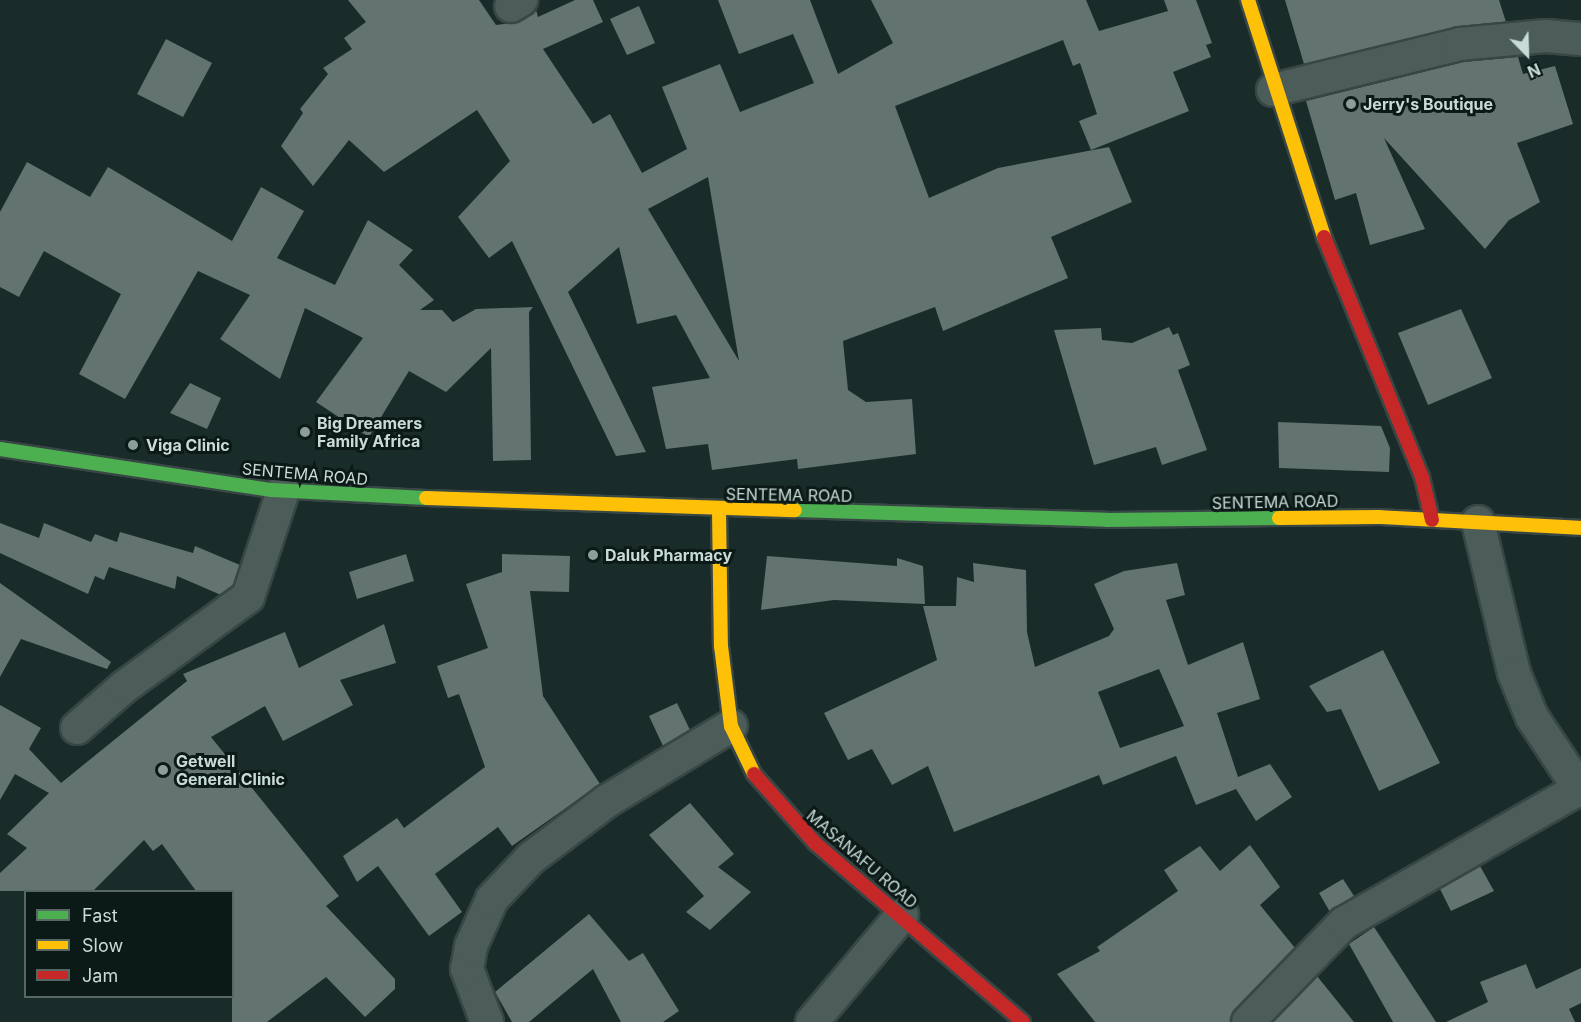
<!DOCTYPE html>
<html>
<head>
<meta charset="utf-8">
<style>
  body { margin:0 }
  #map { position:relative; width:1581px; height:1022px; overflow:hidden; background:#1a2c2a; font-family:Inter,sans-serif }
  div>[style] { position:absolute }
  .building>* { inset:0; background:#627370 }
  .roads { filter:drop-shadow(2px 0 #384645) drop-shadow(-2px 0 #384645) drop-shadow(0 2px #384645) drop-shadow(0 -2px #384645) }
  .street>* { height:32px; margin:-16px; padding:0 16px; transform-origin:16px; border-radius:16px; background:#4b5c59 }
  .fast>* { height:14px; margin:-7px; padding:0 7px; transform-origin:7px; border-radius:7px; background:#4caf50 }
  .slow>* { height:14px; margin:-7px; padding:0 7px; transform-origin:7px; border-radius:7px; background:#ffc107 }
  .jam>* { height:14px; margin:-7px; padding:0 7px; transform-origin:7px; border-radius:7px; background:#c62828 }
  .dots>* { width:16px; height:16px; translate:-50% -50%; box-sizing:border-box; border:3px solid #0b1917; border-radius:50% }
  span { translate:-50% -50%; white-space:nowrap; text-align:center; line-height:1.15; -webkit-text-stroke:6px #0b1917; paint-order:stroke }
  .poi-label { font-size:16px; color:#c8dbd7; font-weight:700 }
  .left { translate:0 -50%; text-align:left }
  .street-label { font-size:16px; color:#c8dbd7 }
  .legend { position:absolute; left:24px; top:890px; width:210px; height:108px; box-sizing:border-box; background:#0b1917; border:2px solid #576764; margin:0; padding:8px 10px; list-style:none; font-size:18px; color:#c8dbd7 }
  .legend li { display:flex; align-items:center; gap:12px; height:30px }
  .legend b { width:30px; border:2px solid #576764 }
  .north { position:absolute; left:1497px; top:24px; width:60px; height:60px; -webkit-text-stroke:4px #0b1917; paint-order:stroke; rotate:157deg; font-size:16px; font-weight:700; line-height:24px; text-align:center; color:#c8dbd7 }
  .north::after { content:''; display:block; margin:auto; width:21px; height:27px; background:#c8dbd7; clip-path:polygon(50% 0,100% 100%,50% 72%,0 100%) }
</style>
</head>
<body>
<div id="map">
  <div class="building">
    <div style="clip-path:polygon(evenodd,348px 0,479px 0,496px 25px,520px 22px,536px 10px,538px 17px,575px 0,593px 0,603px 22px,543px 49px,593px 124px,610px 114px,642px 173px,687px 149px,662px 87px,720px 64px,740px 112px,814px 83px,793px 34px,739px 54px,718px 0,810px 0,838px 74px,893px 43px,871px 0,1086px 0,1099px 31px,1168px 11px,1164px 0,1196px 0,1212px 43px,1206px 45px,1211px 57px,1173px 72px,1189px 111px,1091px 150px,1079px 121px,1097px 114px,1080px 63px,1073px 66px,1063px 40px,895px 106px,929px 198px,998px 168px,1109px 147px,1132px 202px,1051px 237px,1068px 278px,943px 331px,935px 307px,843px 341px,848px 390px,866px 402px,912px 399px,916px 454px,798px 469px,797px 459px,712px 470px,708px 444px,666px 449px,652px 387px,710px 378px,676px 315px,637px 324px,619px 247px,568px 292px,646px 452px,616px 456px,512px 241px,489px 258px,458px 217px,510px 161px,477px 110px,384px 172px,349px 140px,313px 186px,281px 146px,303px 113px,300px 109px,328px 74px,323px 68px,352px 49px,344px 38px,366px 22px,348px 0,708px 177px,739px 361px,648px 209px,708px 177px)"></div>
    <div style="clip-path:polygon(1285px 0,1499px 0,1506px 22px,1456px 27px,1304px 64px)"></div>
    <div style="clip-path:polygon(639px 6px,655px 43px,627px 55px,610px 19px)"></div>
    <div style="clip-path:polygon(166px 39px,212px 63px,183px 117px,137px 94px)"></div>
    <div style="clip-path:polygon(1518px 57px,1523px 74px,1555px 66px,1573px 124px,1517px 143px,1540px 202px,1509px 220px,1485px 249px,1384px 138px,1425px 229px,1370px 245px,1356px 193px,1335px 200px,1306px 101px,1463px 62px)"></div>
    <div style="clip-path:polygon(27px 162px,90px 197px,108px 167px,232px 241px,261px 187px,304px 211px,277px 258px,335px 285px,368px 220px,413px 250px,399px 265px,434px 300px,420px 310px,442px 310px,453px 322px,476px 309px,533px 307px,529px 312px,531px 460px,493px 461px,491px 348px,446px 392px,409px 371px,369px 437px,316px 402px,363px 338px,305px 308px,280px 379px,220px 339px,250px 295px,198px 271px,125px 399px,79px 374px,121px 294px,44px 251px,19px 297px,0 287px,0 212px)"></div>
    <div style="clip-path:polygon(1461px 309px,1492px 378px,1428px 405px,1398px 333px)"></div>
    <div style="clip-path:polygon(1169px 327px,1173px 335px,1178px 333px,1190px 365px,1178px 370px,1207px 450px,1162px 465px,1156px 447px,1094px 465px,1054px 330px,1101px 328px,1102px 340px,1132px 343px)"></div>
    <div style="clip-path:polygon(190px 383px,221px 398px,207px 429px,170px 413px)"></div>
    <div style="clip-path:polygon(1278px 422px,1381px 426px,1390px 448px,1389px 472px,1279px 468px)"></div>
    <div style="clip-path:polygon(0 523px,39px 538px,44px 523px,91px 542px,95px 534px,117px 542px,120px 532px,193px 553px,195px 546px,240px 565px,233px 586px,221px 595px,177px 576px,175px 589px,109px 567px,104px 580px,95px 576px,88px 594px,0 553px)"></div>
    <div style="clip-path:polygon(406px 554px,414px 581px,357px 599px,349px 572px)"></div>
    <div style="clip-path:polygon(502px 554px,570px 556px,569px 592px,530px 591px,543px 696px,600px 784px,512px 846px,498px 827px,435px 874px,462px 912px,429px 936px,378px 866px,357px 882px,343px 856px,397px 818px,404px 828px,485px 767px,459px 694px,448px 698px,437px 666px,488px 648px,466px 584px,502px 572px)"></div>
    <div style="clip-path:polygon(767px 556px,897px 566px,897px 558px,923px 566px,925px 604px,834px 600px,761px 610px)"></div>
    <div style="clip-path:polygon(evenodd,973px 563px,1026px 570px,1027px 632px,1035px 667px,1109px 636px,1114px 629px,1094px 584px,1124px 571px,1177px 563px,1185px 595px,1166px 600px,1188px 665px,1243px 642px,1260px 699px,1217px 713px,1238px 777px,1270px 764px,1292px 797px,1256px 821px,1236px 789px,1196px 805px,1176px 756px,1103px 785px,1099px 775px,954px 832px,928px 766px,892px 785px,872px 749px,848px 760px,824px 713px,937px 660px,923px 606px,956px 606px,957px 577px,974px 582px,973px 563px,1159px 669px,1184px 726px,1120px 748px,1098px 692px,1159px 669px)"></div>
    <div style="clip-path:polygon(0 583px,111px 662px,107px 669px,21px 639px,0 677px)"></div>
    <div style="clip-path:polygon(384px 624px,396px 663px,340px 680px,353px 705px,283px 741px,265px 706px,211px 737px,339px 896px,326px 906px,395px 979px,395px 989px,365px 1017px,326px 977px,267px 1022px,232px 1022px,232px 891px,196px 891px,162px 844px,153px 851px,144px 840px,93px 891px,0 891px,0 873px,27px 848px,7px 834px,49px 793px,15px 774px,0 800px,0 705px,41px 728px,29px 749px,61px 783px,187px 681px,183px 674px,285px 632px,299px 668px)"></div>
    <div style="clip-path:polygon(1383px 650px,1440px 763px,1379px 791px,1341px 709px,1327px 712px,1309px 686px)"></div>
    <div style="clip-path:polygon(677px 703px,690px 730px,663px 746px,649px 716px)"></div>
    <div style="clip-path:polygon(690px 803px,734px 854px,718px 867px,751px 892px,710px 930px,686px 912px,704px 896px,649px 835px)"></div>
    <div style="clip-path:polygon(1250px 845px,1280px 887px,1260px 905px,1295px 948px,1235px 1009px,1231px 1022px,1095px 1022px,1057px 974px,1100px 951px,1097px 947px,1178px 891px,1164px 870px,1200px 846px,1220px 871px)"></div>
    <div style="clip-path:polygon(1480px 866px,1494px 891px,1451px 911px,1440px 889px)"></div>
    <div style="clip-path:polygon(1343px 879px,1354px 896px,1330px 912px,1319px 893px)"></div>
    <div style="clip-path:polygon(589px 914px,629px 961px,643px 953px,679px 1011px,663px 1022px,621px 1022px,593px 969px,529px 1022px,512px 1022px,495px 992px)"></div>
    <div style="clip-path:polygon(1374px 927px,1436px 1022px,1393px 1022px,1349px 944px)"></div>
    <div style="clip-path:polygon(1526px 964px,1536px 989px,1581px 968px,1581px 1003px,1569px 1009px,1575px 1022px,1446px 1022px,1488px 1002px,1480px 982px)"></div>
    <div style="clip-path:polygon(1317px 976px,1354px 1022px,1273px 1022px)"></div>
  </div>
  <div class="roads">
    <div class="street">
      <div style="left:511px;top:6px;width:12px;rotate:-31deg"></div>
      <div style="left:1273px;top:90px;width:193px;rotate:-13.8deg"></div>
      <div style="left:1460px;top:44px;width:86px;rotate:-5.3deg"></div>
      <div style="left:1546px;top:36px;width:35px;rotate:5deg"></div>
      <div style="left:1478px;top:522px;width:155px;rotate:76.6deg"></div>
      <div style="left:1514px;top:673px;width:48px;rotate:67.8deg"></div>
      <div style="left:1532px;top:717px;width:89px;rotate:56.5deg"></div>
      <div style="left:77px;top:728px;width:62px;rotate:-41.1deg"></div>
      <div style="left:124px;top:687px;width:153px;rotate:-36deg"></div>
      <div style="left:248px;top:597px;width:112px;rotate:-71.7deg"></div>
      <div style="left:487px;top:1022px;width:57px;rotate:-110.7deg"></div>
      <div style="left:467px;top:969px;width:23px;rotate:-80deg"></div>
      <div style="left:471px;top:946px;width:51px;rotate:-65.9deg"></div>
      <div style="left:492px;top:899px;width:57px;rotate:-46.4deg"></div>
      <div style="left:531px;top:858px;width:95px;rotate:-36.9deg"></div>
      <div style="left:607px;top:801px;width:145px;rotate:-31.2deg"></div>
      <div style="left:812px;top:1022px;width:140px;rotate:-49.9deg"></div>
      <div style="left:1248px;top:1022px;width:138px;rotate:-45.9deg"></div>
      <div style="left:1344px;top:923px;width:271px;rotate:-29.7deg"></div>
    </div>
    <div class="fast">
      <div style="left:0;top:449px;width:275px;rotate:8.6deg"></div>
      <div style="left:272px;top:490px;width:154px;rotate:3deg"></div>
      <div style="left:795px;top:510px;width:312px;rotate:1.8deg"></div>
      <div style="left:1107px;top:520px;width:172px;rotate:-0.7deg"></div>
    </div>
    <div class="slow">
      <div style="left:1248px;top:0;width:249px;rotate:72.2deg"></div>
      <div style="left:426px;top:498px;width:369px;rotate:1.9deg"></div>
      <div style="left:719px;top:510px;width:136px;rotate:89.2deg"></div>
      <div style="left:721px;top:646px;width:81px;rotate:82.9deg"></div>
      <div style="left:731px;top:726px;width:53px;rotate:64.4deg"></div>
      <div style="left:1279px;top:518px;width:100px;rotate:-0.6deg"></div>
      <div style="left:1379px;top:517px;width:202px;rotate:3.1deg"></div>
    </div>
    <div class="jam">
      <div style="left:1324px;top:237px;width:259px;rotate:67.8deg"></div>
      <div style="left:1422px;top:477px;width:44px;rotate:76.9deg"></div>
      <div style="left:754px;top:774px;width:92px;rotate:48.5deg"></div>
      <div style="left:815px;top:843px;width:274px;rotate:40.7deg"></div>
    </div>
  </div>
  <div class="dots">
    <div style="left:1351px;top:104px;background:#8b9e9a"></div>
    <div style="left:305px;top:432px;background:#8b9e9a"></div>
    <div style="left:133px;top:445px;background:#8b9e9a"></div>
    <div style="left:593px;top:555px;background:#8b9e9a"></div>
    <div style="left:163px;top:770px;background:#8b9e9a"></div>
  </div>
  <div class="poi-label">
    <span class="left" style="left:1363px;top:104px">Jerry's Boutique</span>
    <span class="left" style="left:317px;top:432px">Big Dreamers<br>Family Africa</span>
    <span class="left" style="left:146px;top:445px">Viga Clinic</span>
    <span class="left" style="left:605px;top:555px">Daluk Pharmacy</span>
    <span class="left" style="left:176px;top:770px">Getwell<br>General Clinic</span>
  </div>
  <div class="street-label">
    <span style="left:305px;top:474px;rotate:5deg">SENTEMA ROAD</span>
    <span style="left:789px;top:495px;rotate:1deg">SENTEMA ROAD</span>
    <span style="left:1275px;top:502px;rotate:-1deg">SENTEMA ROAD</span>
    <span style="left:862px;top:859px;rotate:41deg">MASANAFU ROAD</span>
  </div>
  <ul class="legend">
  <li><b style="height:8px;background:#4caf50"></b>Fast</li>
  <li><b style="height:8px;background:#ffc107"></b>Slow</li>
  <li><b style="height:8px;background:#c62828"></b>Jam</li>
  </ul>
  <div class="north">N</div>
</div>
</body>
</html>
